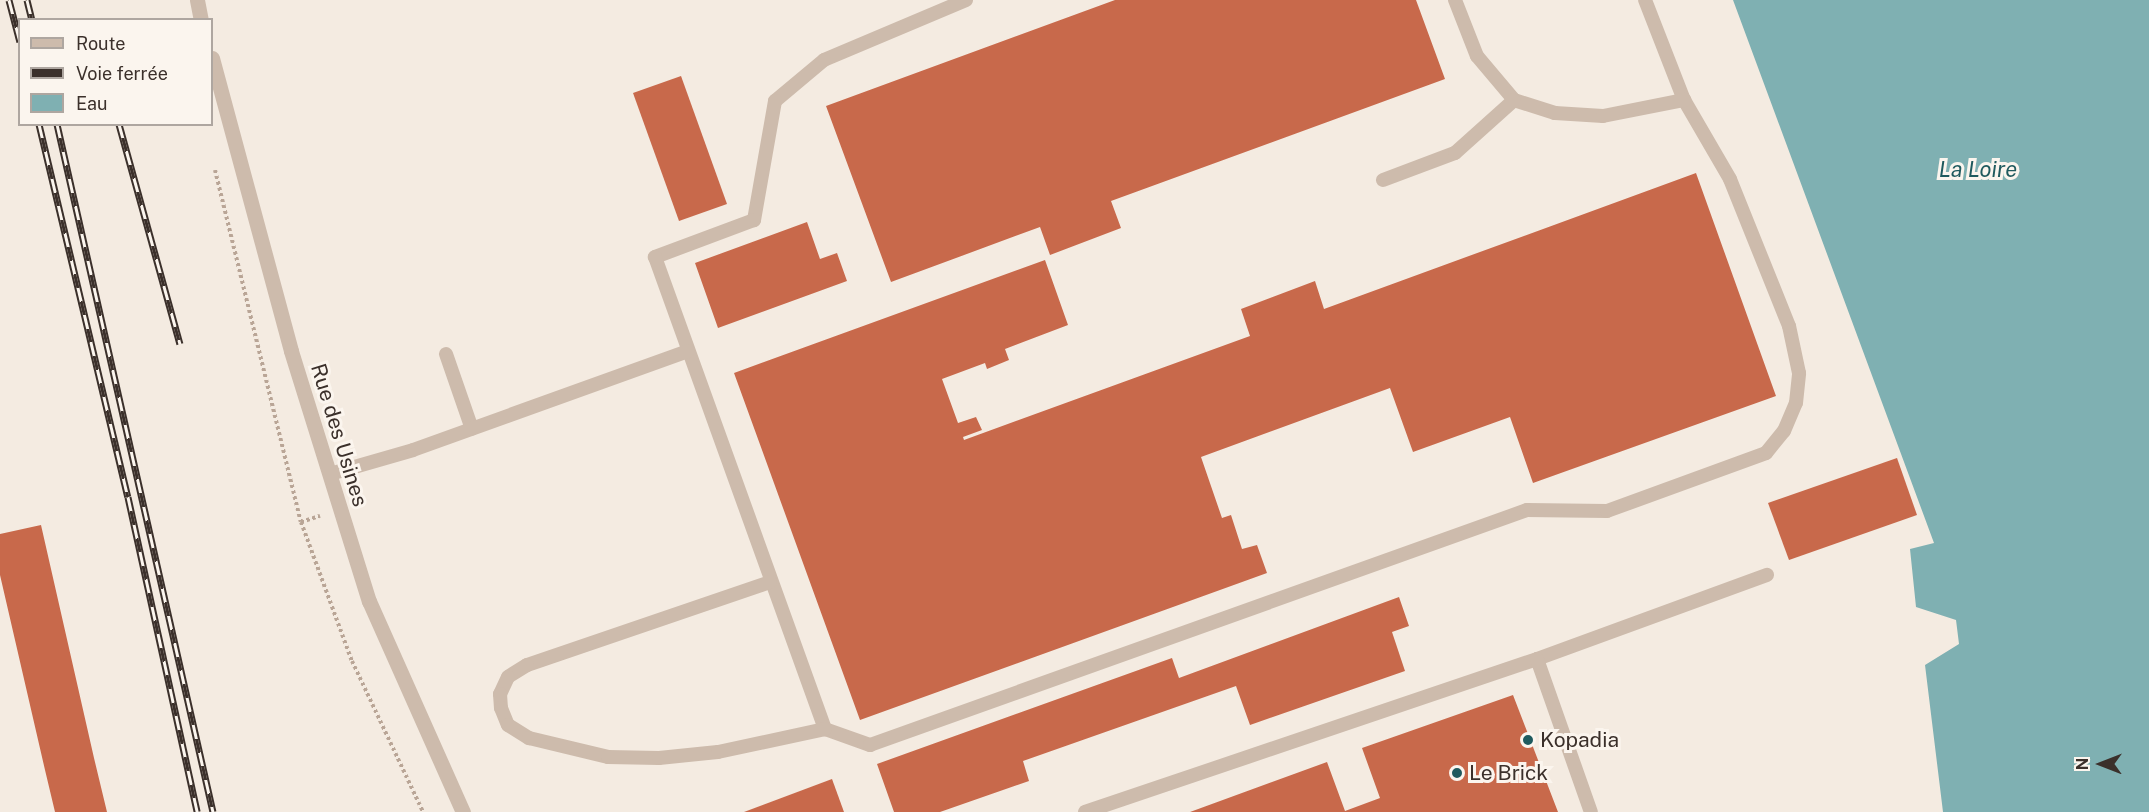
<!DOCTYPE html>
<html>
<head>
<meta charset="utf-8">
<style>
  body { margin:0 }
  #map { position:relative; width:2149px; height:812px; overflow:hidden; background:#f4ebe1; font-family:"Public Sans",sans-serif }
  div>[style] { position:absolute }
  .water>* { inset:0; background:#7fb0b2 }
  .building>* { inset:0; background:#c8694b }
  .path>* { height:4px; margin-top:-2px; transform-origin:0; background:repeating-linear-gradient(90deg,#b9a596 0 3px,transparent 0 6px) }
  .service>* { height:14px; margin:-7px; padding:0 7px; transform-origin:7px; border-radius:7px; background:#cdbbac }
  .minor>* { height:15px; margin:-7.5px; padding:0 7.5px; transform-origin:7.5px; border-radius:7.5px; background:#cdbbac }
  .rail>* { height:7px; margin-top:-3.5px; transform-origin:0; background:repeating-linear-gradient(90deg,#fbf5ee 0 14px,#3b302b 0 28px); box-sizing:border-box; border-block:2px solid #3b302b }
  .dots>* { width:16px; height:16px; translate:-50% -50%; box-sizing:border-box; border:3px solid #fbf5ee; border-radius:50% }
  span { translate:-50% -50%; white-space:nowrap; text-align:center; line-height:1.15; -webkit-text-stroke:6px #fbf5ee; paint-order:stroke }
  .street-label { font-size:21px; color:#3b302b }
  .poi-label { font-size:21px; color:#3b302b }
  .left { translate:0 -50%; text-align:left }
  .water-label { font-size:22px; color:#1f5a5e; font-style:italic }
  .legend { position:absolute; left:18px; top:18px; width:195px; height:108px; box-sizing:border-box; background:#fbf5ee; border:2px solid #aea6a0; margin:0; padding:8px 10px; list-style:none; font-size:18px; color:#3b302b }
  .legend li { display:flex; align-items:center; gap:12px; height:30px }
  .legend b { width:30px; border:2px solid #aea6a0 }
  .north { position:absolute; left:2071px; top:734px; width:60px; height:60px; -webkit-text-stroke:4px #fbf5ee; paint-order:stroke; rotate:270deg; font-size:16px; font-weight:700; line-height:24px; text-align:center; color:#3b302b }
  .north::after { content:''; display:block; margin:auto; width:21px; height:27px; background:#3b302b; clip-path:polygon(50% 0,100% 100%,50% 72%,0 100%) }
</style>
</head>
<body>
<div id="map">
  <div class="water">
    <div style="clip-path:polygon(1733px 0,2149px 0,2149px 812px,1943px 812px,1925px 665px,1959px 644px,1956px 620px,1916px 607px,1910px 549px,1934px 543px)"></div>
  </div>
  <div class="building">
    <div style="clip-path:polygon(1115px 0,1416px 0,1445px 79px,1111px 201px,1121px 228px,1050px 255px,1040px 227px,891px 282px,826px 106px)"></div>
    <div style="clip-path:polygon(681px 76px,727px 204px,679px 221px,633px 93px)"></div>
    <div style="clip-path:polygon(1696px 173px,1776px 396px,1533px 483px,1510px 417px,1413px 452px,1390px 388px,1201px 457px,1222px 518px,1231px 515px,1242px 549px,1257px 545px,1267px 573px,860px 720px,734px 373px,1045px 260px,1068px 325px,1005px 349px,1009px 360px,987px 369px,985px 363px,942px 379px,958px 423px,976px 417px,982px 430px,963px 437px,964px 440px,1250px 336px,1241px 309px,1315px 281px,1324px 309px)"></div>
    <div style="clip-path:polygon(807px 222px,820px 259px,837px 253px,847px 281px,718px 328px,695px 263px)"></div>
    <div style="clip-path:polygon(1897px 458px,1917px 515px,1789px 560px,1768px 503px)"></div>
    <div style="clip-path:polygon(41px 525px,94px 758px,107px 812px,55px 812px,45px 770px,0 575px,0 534px)"></div>
    <div style="clip-path:polygon(1399px 597px,1409px 626px,1392px 632px,1405px 671px,1250px 725px,1236px 686px,1023px 761px,1029px 781px,940px 812px,894px 812px,877px 764px,1172px 658px,1179px 678px)"></div>
    <div style="clip-path:polygon(1513px 695px,1558px 812px,1190px 812px,1327px 762px,1345px 811px,1380px 798px,1362px 748px)"></div>
    <div style="clip-path:polygon(832px 779px,844px 812px,744px 812px)"></div>
  </div>
  <div class="path">
    <div style="left:215px;top:170px;width:362px;rotate:76.3deg"></div>
    <div style="left:301px;top:522px;width:148px;rotate:69.9deg"></div>
    <div style="left:352px;top:661px;width:167px;rotate:64.8deg"></div>
    <div style="left:301px;top:522px;width:20px;rotate:-18deg"></div>
  </div>
  <div class="service">
    <div style="left:966px;top:0;width:154px;rotate:157.1deg"></div>
    <div style="left:824px;top:60px;width:64px;rotate:140.1deg"></div>
    <div style="left:775px;top:101px;width:121px;rotate:100deg"></div>
    <div style="left:754px;top:220px;width:106px;rotate:159.5deg"></div>
    <div style="left:655px;top:257px;width:502px;rotate:70.19deg"></div>
    <div style="left:825px;top:729px;width:48px;rotate:19.6deg"></div>
    <div style="left:870px;top:745px;width:698px;rotate:-19.68deg"></div>
    <div style="left:1527px;top:510px;width:80px;rotate:0.7deg"></div>
    <div style="left:1607px;top:511px;width:169px;rotate:-20deg"></div>
    <div style="left:1766px;top:453px;width:28px;rotate:-51deg"></div>
    <div style="left:1784px;top:431px;width:30px;rotate:-67deg"></div>
    <div style="left:1796px;top:403px;width:30px;rotate:-84deg"></div>
    <div style="left:1799px;top:373px;width:48px;rotate:-102deg"></div>
    <div style="left:1789px;top:326px;width:158px;rotate:-111.9deg"></div>
    <div style="left:1730px;top:179px;width:91px;rotate:-120.2deg"></div>
    <div style="left:1684px;top:100px;width:107px;rotate:-111.3deg"></div>
    <div style="left:1455px;top:0;width:60px;rotate:68.6deg"></div>
    <div style="left:1477px;top:56px;width:57px;rotate:49.9deg"></div>
    <div style="left:1514px;top:100px;width:43px;rotate:17.6deg"></div>
    <div style="left:1555px;top:113px;width:48px;rotate:3.6deg"></div>
    <div style="left:1603px;top:116px;width:83px;rotate:-11.2deg"></div>
    <div style="left:1383px;top:180px;width:77px;rotate:-20.6deg"></div>
    <div style="left:1455px;top:153px;width:79px;rotate:-41.9deg"></div>
    <div style="left:446px;top:354px;width:79px;rotate:70.9deg"></div>
    <div style="left:330px;top:474px;width:86px;rotate:-16.1deg"></div>
    <div style="left:413px;top:450px;width:292px;rotate:-19.8deg"></div>
    <div style="left:770px;top:582px;width:257px;rotate:161.1deg"></div>
    <div style="left:527px;top:665px;width:22px;rotate:148deg"></div>
    <div style="left:508px;top:677px;width:19px;rotate:115deg"></div>
    <div style="left:500px;top:694px;width:14px;rotate:86deg"></div>
    <div style="left:501px;top:708px;width:18px;rotate:68deg"></div>
    <div style="left:508px;top:725px;width:25px;rotate:32deg"></div>
    <div style="left:529px;top:738px;width:81px;rotate:13.5deg"></div>
    <div style="left:608px;top:757px;width:51px;rotate:1.1deg"></div>
    <div style="left:659px;top:758px;width:59px;rotate:-5.8deg"></div>
    <div style="left:718px;top:752px;width:109px;rotate:-12.1deg"></div>
    <div style="left:1537px;top:659px;width:245px;rotate:-20.1deg"></div>
    <div style="left:1085px;top:812px;width:477px;rotate:-18.7deg"></div>
    <div style="left:1537px;top:659px;width:162px;rotate:70.6deg"></div>
  </div>
  <div class="minor">
    <div style="left:197px;top:0;width:20px;rotate:79deg"></div>
    <div style="left:212px;top:58px;width:303px;rotate:74.9deg"></div>
    <div style="left:291px;top:351px;width:262px;rotate:72.7deg"></div>
    <div style="left:369px;top:601px;width:231px;rotate:66deg"></div>
  </div>
  <div class="rail">
    <div style="left:9px;top:0;width:43px;rotate:75.3deg"></div>
    <div style="left:27px;top:0;width:21px;rotate:76deg"></div>
    <div style="left:39px;top:124px;width:383px;rotate:76.6deg"></div>
    <div style="left:128px;top:497px;width:322px;rotate:77.6deg"></div>
    <div style="left:57px;top:124px;width:705px;rotate:77.22deg"></div>
    <div style="left:119px;top:124px;width:228px;rotate:74.5deg"></div>
  </div>
  <div class="dots">
    <div style="left:1528px;top:740px;background:#1f5a5e"></div>
    <div style="left:1457px;top:773px;background:#1f5a5e"></div>
  </div>
  <div class="street-label">
    <span style="left:339px;top:435px;rotate:73deg">Rue des Usines</span>
  </div>
  <div class="poi-label">
    <span class="left" style="left:1540px;top:740px">Kopadia</span>
    <span class="left" style="left:1469px;top:773px">Le Brick</span>
  </div>
  <div class="water-label">
    <span style="left:1978px;top:170px">La Loire</span>
  </div>
  <ul class="legend">
  <li><b style="height:8px;background:#cdbbac"></b>Route</li>
  <li><b style="height:8px;background:#3b302b"></b>Voie ferrée</li>
  <li><b style="height:16px;background:#7fb0b2"></b>Eau</li>
  </ul>
  <div class="north">N</div>
</div>
</body>
</html>
